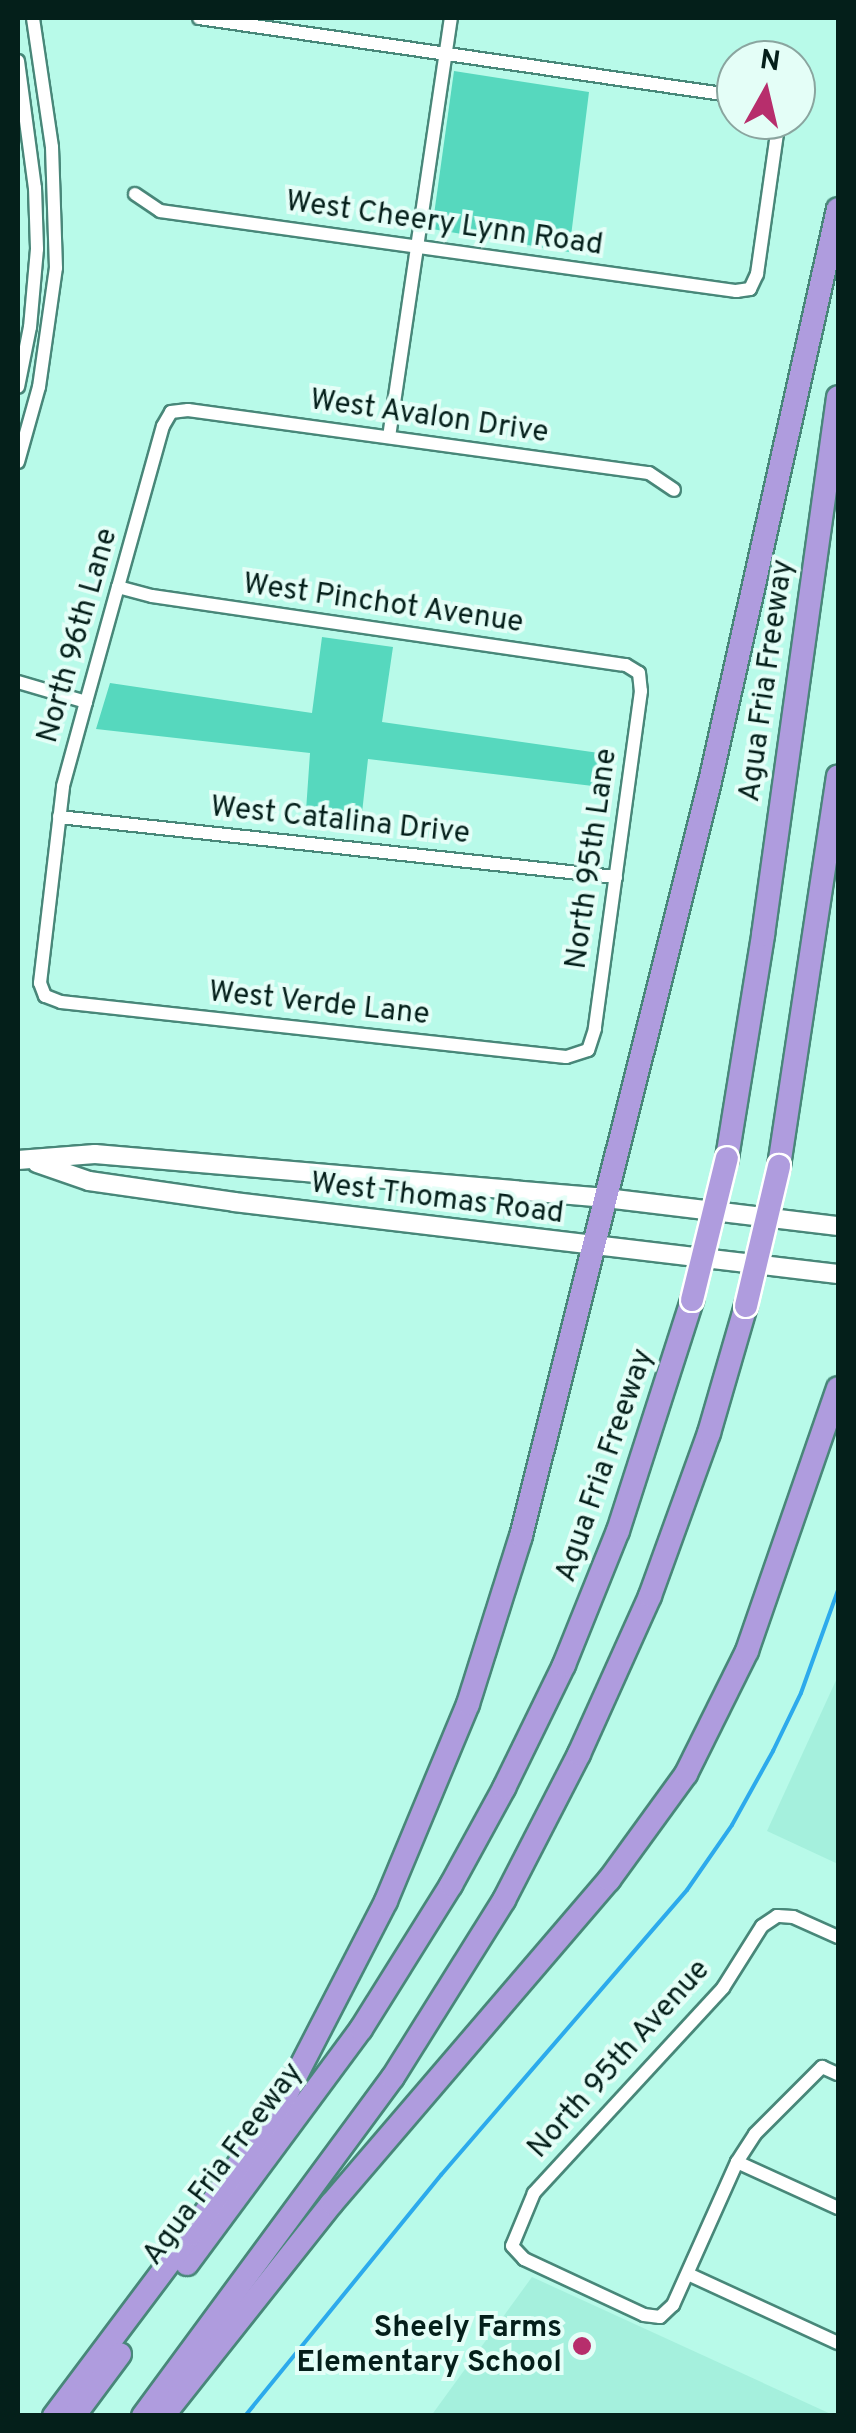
<!DOCTYPE html>
<html>
<head>
<meta charset="utf-8">
<style>
  body { margin:0 }
  #map { position:relative; width:856px; height:2433px; overflow:hidden; background:#b8fae9; font-family:Overpass,sans-serif }
  div>[style] { position:absolute }
  .built>* { inset:0; background:#a5f0dd }
  .green>* { inset:0; background:#56d8be }
  .stream>* { height:4px; margin:-2px; padding:0 2px; transform-origin:2px; border-radius:2px; background:#2caaec }
  .roads { filter:drop-shadow(2px 0 #488779) drop-shadow(-2px 0 #488779) drop-shadow(0 2px #488779) drop-shadow(0 -2px #488779) }
  .street>* { height:12px; margin:-6px; padding:0 6px; transform-origin:6px; border-radius:6px; background:#fff }
  .secondary>* { height:18px; margin:-9px; padding:0 9px; transform-origin:9px; border-radius:9px; background:#fff }
  .highway>* { height:22px; margin:-11px; padding:0 11px; transform-origin:11px; border-radius:11px; background:#af9cde }
  .bridges { filter:drop-shadow(2px 0 #fff) drop-shadow(-2px 0 #fff) drop-shadow(0 2px #fff) drop-shadow(0 -2px #fff) }
  .highway-bridge>* { height:22px; margin:-11px; padding:0 11px; transform-origin:11px; border-radius:11px; background:#af9cde }
  .dots>* { width:28px; height:28px; translate:-50% -50%; box-sizing:border-box; border:5px solid #e4fef7; border-radius:50% }
  span { translate:-50% -50%; white-space:nowrap; text-align:center; line-height:1.15; -webkit-text-stroke:8px #e4fef7; paint-order:stroke }
  .street-label { font-size:30px; color:#041f1a }
  .poi-label { font-size:30px; color:#041f1a; font-weight:700 }
  .right { translate:-100% -50%; text-align:right }
  .frame { position:absolute; inset:0; border:20px solid #041f1a; pointer-events:none }
  .north { position:absolute; left:716px; top:40px; width:100px; height:100px; box-sizing:border-box; background:#e4fef7; border:2px solid #8aa59f; border-radius:50%; rotate:8deg; font-size:28px; font-weight:700; line-height:40px; text-align:center; color:#041f1a }
  .north::after { content:''; display:block; margin:auto; width:35px; height:45px; background:#b72e6c; clip-path:polygon(50% 0,100% 100%,50% 72%,0 100%) }
</style>
</head>
<body>
<div id="map">
  <div class="built">
    <div style="clip-path:polygon(838px 1676px,838px 1864px,767px 1831px)"></div>
    <div style="clip-path:polygon(532px 2277px,833px 2415px,431px 2416px)"></div>
  </div>
  <div class="green">
    <div style="clip-path:polygon(454px 71px,589px 92px,569px 252px,432px 229px)"></div>
    <div style="clip-path:polygon(322px 637px,393px 647px,382px 722px,606px 754px,601px 787px,368px 759px,360px 831px,305px 825px,310px 753px,96px 729px,110px 683px,312px 713px)"></div>
  </div>
  <div class="stream">
    <div style="left:245px;top:2416px;width:311px;rotate:-50.9deg"></div>
    <div style="left:441px;top:2175px;width:376px;rotate:-49.2deg"></div>
    <div style="left:687px;top:1890px;width:79px;rotate:-55.3deg"></div>
    <div style="left:732px;top:1825px;width:85px;rotate:-61deg"></div>
    <div style="left:773px;top:1751px;width:64px;rotate:-64.2deg"></div>
    <div style="left:801px;top:1693px;width:109px;rotate:-70.2deg"></div>
  </div>
  <div class="roads">
    <div class="street">
      <div style="left:199px;top:18px;width:543px;rotate:8.26deg"></div>
      <div style="left:18px;top:61px;width:128px;rotate:82.4deg"></div>
      <div style="left:35px;top:188px;width:61px;rotate:88.1deg"></div>
      <div style="left:37px;top:249px;width:78px;rotate:95.1deg"></div>
      <div style="left:30px;top:327px;width:61px;rotate:101.3deg"></div>
      <div style="left:135px;top:194px;width:30px;rotate:34deg"></div>
      <div style="left:160px;top:211px;width:582px;rotate:7.91deg"></div>
      <div style="left:736px;top:291px;width:14px;rotate:-8deg"></div>
      <div style="left:750px;top:289px;width:17px;rotate:-65deg"></div>
      <div style="left:757px;top:274px;width:156px;rotate:-81.9deg"></div>
      <div style="left:389px;top:437px;width:424px;rotate:-81.6deg"></div>
      <div style="left:18px;top:462px;width:78px;rotate:-74.4deg"></div>
      <div style="left:39px;top:387px;width:120px;rotate:-81.9deg"></div>
      <div style="left:56px;top:268px;width:121px;rotate:-91.9deg"></div>
      <div style="left:52px;top:147px;width:130px;rotate:-98.4deg"></div>
      <div style="left:118px;top:587px;width:35px;rotate:15deg"></div>
      <div style="left:152px;top:596px;width:479px;rotate:8.3deg"></div>
      <div style="left:626px;top:665px;width:15px;rotate:32deg"></div>
      <div style="left:639px;top:673px;width:18px;rotate:84deg"></div>
      <div style="left:641px;top:691px;width:341px;rotate:97.8deg"></div>
      <div style="left:595px;top:1029px;width:22px;rotate:108deg"></div>
      <div style="left:588px;top:1050px;width:23px;rotate:162deg"></div>
      <div style="left:566px;top:1057px;width:508px;rotate:-173.78deg"></div>
      <div style="left:61px;top:1002px;width:17px;rotate:-159deg"></div>
      <div style="left:45px;top:996px;width:14px;rotate:-111deg"></div>
      <div style="left:40px;top:983px;width:198px;rotate:-83.3deg"></div>
      <div style="left:63px;top:786px;width:87px;rotate:-74.7deg"></div>
      <div style="left:86px;top:702px;width:119px;rotate:-74.5deg"></div>
      <div style="left:118px;top:587px;width:167px;rotate:-74.4deg"></div>
      <div style="left:163px;top:426px;width:16px;rotate:-60deg"></div>
      <div style="left:171px;top:412px;width:17px;rotate:-7deg"></div>
      <div style="left:188px;top:410px;width:465px;rotate:7.8deg"></div>
      <div style="left:649px;top:473px;width:30px;rotate:34deg"></div>
      <div style="left:18px;top:682px;width:71px;rotate:16.4deg"></div>
      <div style="left:59px;top:817px;width:560px;rotate:6.15deg"></div>
      <div style="left:838px;top:1937px;width:49px;rotate:-156deg"></div>
      <div style="left:793px;top:1917px;width:16px;rotate:-176deg"></div>
      <div style="left:777px;top:1916px;width:18px;rotate:146deg"></div>
      <div style="left:762px;top:1926px;width:73px;rotate:122.2deg"></div>
      <div style="left:723px;top:1988px;width:279px;rotate:132.7deg"></div>
      <div style="left:534px;top:2193px;width:57px;rotate:112.5deg"></div>
      <div style="left:512px;top:2246px;width:18px;rotate:47deg"></div>
      <div style="left:524px;top:2259px;width:132px;rotate:25deg"></div>
      <div style="left:644px;top:2315px;width:16px;rotate:7deg"></div>
      <div style="left:660px;top:2317px;width:18px;rotate:-43deg"></div>
      <div style="left:673px;top:2305px;width:157px;rotate:-65.9deg"></div>
      <div style="left:737px;top:2162px;width:33px;rotate:-57deg"></div>
      <div style="left:755px;top:2134px;width:95px;rotate:-45deg"></div>
      <div style="left:822px;top:2067px;width:17px;rotate:24deg"></div>
      <div style="left:737px;top:2162px;width:111px;rotate:24.5deg"></div>
      <div style="left:688px;top:2274px;width:165px;rotate:24.7deg"></div>
    </div>
    <div class="secondary">
      <div style="left:18px;top:1160px;width:77px;rotate:-4.5deg"></div>
      <div style="left:95px;top:1154px;width:513px;rotate:4.92deg"></div>
      <div style="left:606px;top:1198px;width:234px;rotate:6.9deg"></div>
      <div style="left:37px;top:1163px;width:55px;rotate:19.1deg"></div>
      <div style="left:89px;top:1181px;width:147px;rotate:8.2deg"></div>
      <div style="left:234px;top:1202px;width:608px;rotate:6.8deg"></div>
    </div>
    <div class="highway">
      <div style="left:727px;top:1158px;width:226px;rotate:-80.8deg"></div>
      <div style="left:763px;top:935px;width:543px;rotate:-82.06deg"></div>
      <div style="left:779px;top:1166px;width:394px;rotate:-81.4deg"></div>
      <div style="left:187px;top:2264px;width:292px;rotate:-53.5deg"></div>
      <div style="left:361px;top:2029px;width:170px;rotate:-58deg"></div>
      <div style="left:451px;top:1885px;width:111px;rotate:-61.3deg"></div>
      <div style="left:504px;top:1788px;width:137px;rotate:-64deg"></div>
      <div style="left:564px;top:1665px;width:144px;rotate:-68.1deg"></div>
      <div style="left:618px;top:1531px;width:243px;rotate:-72.2deg"></div>
      <div style="left:54px;top:2416px;width:226px;rotate:-53.1deg"></div>
      <div style="left:190px;top:2235px;width:170px;rotate:-55.6deg"></div>
      <div style="left:286px;top:2095px;width:218px;rotate:-62.7deg"></div>
      <div style="left:386px;top:1901px;width:213px;rotate:-67.4deg"></div>
      <div style="left:468px;top:1704px;width:176px;rotate:-72.5deg"></div>
      <div style="left:521px;top:1536px;width:773px;rotate:-75.93deg"></div>
      <div style="left:709px;top:786px;width:591px;rotate:-77.4deg"></div>
      <div style="left:74px;top:2416px;width:77px;rotate:-53.4deg"></div>
      <div style="left:143px;top:2416px;width:421px;rotate:-53.6deg"></div>
      <div style="left:393px;top:2077px;width:209px;rotate:-57.9deg"></div>
      <div style="left:504px;top:1900px;width:164px;rotate:-62.8deg"></div>
      <div style="left:579px;top:1754px;width:173px;rotate:-65.8deg"></div>
      <div style="left:650px;top:1596px;width:173px;rotate:-70.1deg"></div>
      <div style="left:709px;top:1433px;width:132px;rotate:-73.8deg"></div>
      <div style="left:163px;top:2416px;width:272px;rotate:-51.6deg"></div>
      <div style="left:332px;top:2203px;width:426px;rotate:-49.4deg"></div>
      <div style="left:609px;top:1880px;width:131px;rotate:-54deg"></div>
      <div style="left:686px;top:1774px;width:137px;rotate:-63.6deg"></div>
      <div style="left:747px;top:1651px;width:278px;rotate:-70.9deg"></div>
    </div>
  </div>
  <div class="bridges">
    <div class="highway-bridge">
      <div style="left:692px;top:1300px;width:146px;rotate:-76.2deg"></div>
      <div style="left:746px;top:1306px;width:144px;rotate:-76.7deg"></div>
    </div>
  </div>
  <div class="dots">
    <div style="left:582px;top:2346px;background:#b72e6c"></div>
  </div>
  <div class="street-label">
    <span style="left:444px;top:225px;rotate:8deg">West Cheery Lynn Road</span>
    <span style="left:429px;top:418px;rotate:8deg">West Avalon Drive</span>
    <span style="left:383px;top:605px;rotate:8deg">West Pinchot Avenue</span>
    <span style="left:79px;top:636px;rotate:-74deg">North 96th Lane</span>
    <span style="left:768px;top:681px;rotate:-82deg">Agua Fria Freeway</span>
    <span style="left:340px;top:822px;rotate:6deg">West Catalina Drive</span>
    <span style="left:593px;top:859px;rotate:-82deg">North 95th Lane</span>
    <span style="left:319px;top:1005px;rotate:6deg">West Verde Lane</span>
    <span style="left:437px;top:1200px;rotate:7deg">West Thomas Road</span>
    <span style="left:606px;top:1466px;rotate:-71deg">Agua Fria Freeway</span>
    <span style="left:620px;top:2060px;rotate:-48deg">North 95th Avenue</span>
    <span style="left:224px;top:2165px;rotate:-53deg">Agua Fria Freeway</span>
  </div>
  <div class="poi-label">
    <span class="right" style="left:562px;top:2346px">Sheely Farms<br>Elementary School</span>
  </div>
  <div class="frame"></div>
  <div class="north">N</div>
</div>
</body>
</html>
